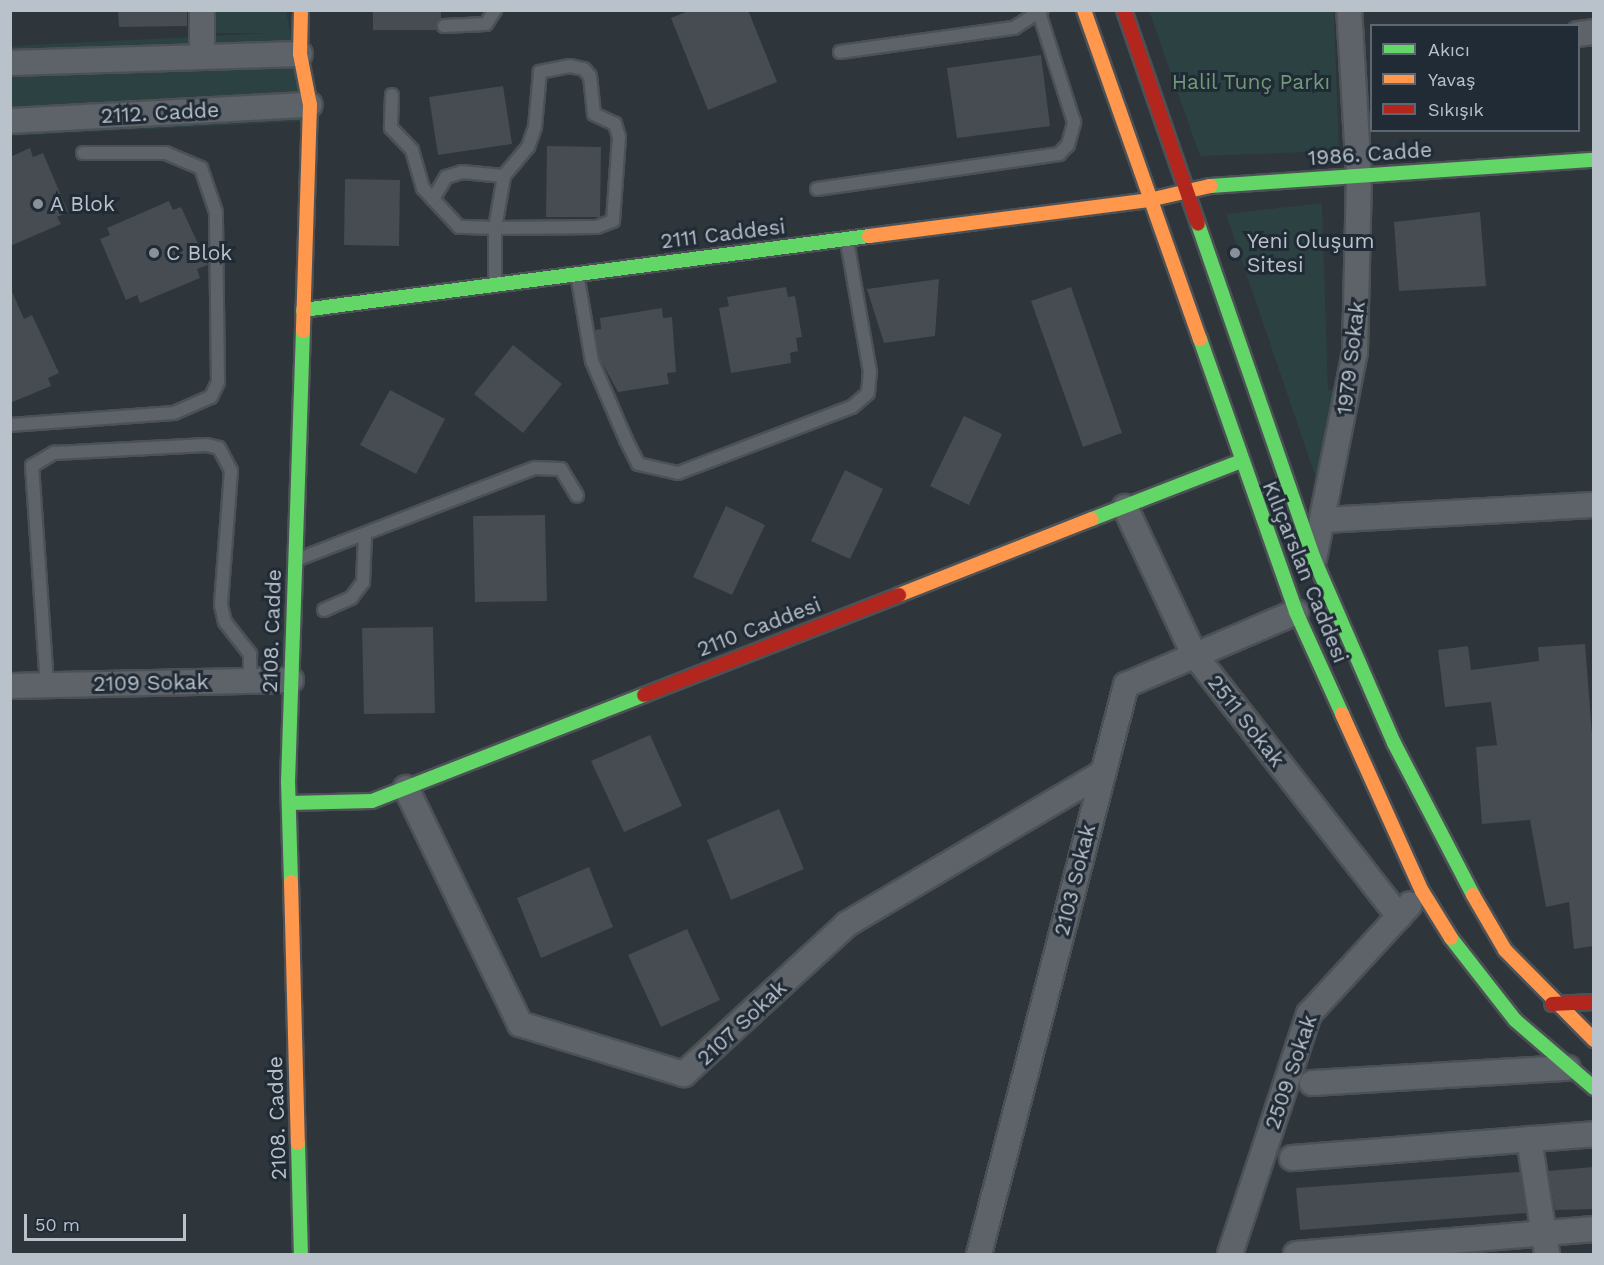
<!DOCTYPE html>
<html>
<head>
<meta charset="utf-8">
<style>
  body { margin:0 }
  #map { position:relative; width:1604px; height:1265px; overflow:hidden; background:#2e353b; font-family:"Work Sans",sans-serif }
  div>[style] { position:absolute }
  .green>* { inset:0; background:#2b4142 }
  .building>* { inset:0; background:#464c51 }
  .roads { filter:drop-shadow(2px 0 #4c5156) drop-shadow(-2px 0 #4c5156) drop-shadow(0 2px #4c5156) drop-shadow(0 -2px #4c5156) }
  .lane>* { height:12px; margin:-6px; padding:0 6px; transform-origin:6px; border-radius:6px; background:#5e6269 }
  .street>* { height:24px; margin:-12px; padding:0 12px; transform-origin:12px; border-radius:12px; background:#5e6269 }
  .fast>* { height:14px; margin:-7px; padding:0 7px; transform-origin:7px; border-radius:7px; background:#63d668 }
  .slow>* { height:14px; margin:-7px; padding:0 7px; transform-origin:7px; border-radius:7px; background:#ff974d }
  .jam>* { height:14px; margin:-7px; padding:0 7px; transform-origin:7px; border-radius:7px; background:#b3261e }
  .dots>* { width:16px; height:16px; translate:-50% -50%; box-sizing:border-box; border:3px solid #202b36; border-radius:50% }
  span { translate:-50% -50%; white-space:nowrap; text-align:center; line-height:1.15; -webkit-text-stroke:6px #202b36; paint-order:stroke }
  .park-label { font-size:21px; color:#719a77 }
  .street-label { font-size:21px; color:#b9c1cb }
  .poi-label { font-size:21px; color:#b9c1cb }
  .left { translate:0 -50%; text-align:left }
  .frame { position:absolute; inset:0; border:12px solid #b9c1cb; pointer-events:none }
  .legend { position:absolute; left:1370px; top:24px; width:210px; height:108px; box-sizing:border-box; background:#202b36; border:2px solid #5d6772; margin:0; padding:8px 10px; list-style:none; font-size:18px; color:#b9c1cb }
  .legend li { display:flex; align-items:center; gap:12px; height:30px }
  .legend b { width:30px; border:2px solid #5d6772 }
  .scale { position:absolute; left:24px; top:1214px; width:162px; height:27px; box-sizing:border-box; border:3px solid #b9c1cb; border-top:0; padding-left:8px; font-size:18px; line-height:21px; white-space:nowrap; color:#b9c1cb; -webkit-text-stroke:4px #202b36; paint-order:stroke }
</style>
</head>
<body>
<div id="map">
  <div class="green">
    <div style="clip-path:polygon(206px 11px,286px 11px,309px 121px,11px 136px,11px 46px,269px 33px,206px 33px)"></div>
    <div style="clip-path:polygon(1149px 11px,1334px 11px,1339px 151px,1200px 156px)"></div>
    <div style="clip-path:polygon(1322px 203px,1328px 390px,1340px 389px,1321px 493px,1226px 214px)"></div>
  </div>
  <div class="building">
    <div style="clip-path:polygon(118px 10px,187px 10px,187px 26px,119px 27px)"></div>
    <div style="clip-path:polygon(373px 10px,441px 10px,441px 18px,437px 30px,373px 30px)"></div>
    <div style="clip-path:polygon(691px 10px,748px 10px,777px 82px,708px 110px,671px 18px)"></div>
    <div style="clip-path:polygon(1041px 55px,1050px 126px,957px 138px,947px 68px)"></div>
    <div style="clip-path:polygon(503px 86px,512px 144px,438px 155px,429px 97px)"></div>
    <div style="clip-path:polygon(547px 146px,601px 147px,600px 217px,546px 217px)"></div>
    <div style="clip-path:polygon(30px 148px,33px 157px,43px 153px,68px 212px,57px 217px,61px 224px,10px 246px,10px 157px)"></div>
    <div style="clip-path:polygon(345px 179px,400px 180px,399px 246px,344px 245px)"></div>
    <div style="clip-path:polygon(169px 201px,173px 210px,181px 207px,208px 265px,197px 269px,200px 278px,140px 303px,137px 295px,126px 300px,100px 239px,110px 235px,107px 228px)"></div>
    <div style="clip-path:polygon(1480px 212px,1486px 286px,1399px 291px,1394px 222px)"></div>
    <div style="clip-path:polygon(939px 279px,935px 336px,884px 343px,867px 289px)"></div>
    <div style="clip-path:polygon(10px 287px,24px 319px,32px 315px,59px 373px,48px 378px,51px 386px,10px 403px)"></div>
    <div style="clip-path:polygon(786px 287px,788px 297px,795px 296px,802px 337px,796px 338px,798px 351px,790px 353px,791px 363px,731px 373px,719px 308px,729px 306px,727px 297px)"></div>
    <div style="clip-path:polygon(1071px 287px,1122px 433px,1083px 447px,1031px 301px)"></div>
    <div style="clip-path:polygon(662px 308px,663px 318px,672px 317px,676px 372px,667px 373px,669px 384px,618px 392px,600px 359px,595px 330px,601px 329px,600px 318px)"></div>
    <div style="clip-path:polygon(513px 345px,562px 384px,523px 433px,474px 394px)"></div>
    <div style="clip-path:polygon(390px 390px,445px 419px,416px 474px,360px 445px)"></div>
    <div style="clip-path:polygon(964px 416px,1002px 434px,969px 505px,930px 486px)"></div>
    <div style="clip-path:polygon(845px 470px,883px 489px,850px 559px,811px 541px)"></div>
    <div style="clip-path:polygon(726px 506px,765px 525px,732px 595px,693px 577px)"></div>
    <div style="clip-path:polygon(545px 515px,547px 601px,475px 602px,473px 516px)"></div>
    <div style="clip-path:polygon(433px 627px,435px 713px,364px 714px,362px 628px)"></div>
    <div style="clip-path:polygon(1585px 644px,1593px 747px,1593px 946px,1574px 949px,1569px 902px,1546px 907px,1530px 820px,1482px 824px,1476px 747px,1497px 745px,1491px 702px,1445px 707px,1438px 650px,1468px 646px,1471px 670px,1539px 661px,1538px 647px)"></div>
    <div style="clip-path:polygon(650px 735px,682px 806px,624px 832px,591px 761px)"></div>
    <div style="clip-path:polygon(779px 809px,804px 869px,731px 900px,707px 840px)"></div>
    <div style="clip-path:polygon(589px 867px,613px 927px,541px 958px,517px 898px)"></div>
    <div style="clip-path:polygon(687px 929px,720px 1000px,661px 1027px,628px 955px)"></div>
    <div style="clip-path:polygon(1593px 1167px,1593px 1209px,1555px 1210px,1548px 1171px)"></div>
    <div style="clip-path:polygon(1520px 1172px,1526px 1213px,1300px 1230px,1296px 1188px)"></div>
  </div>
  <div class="roads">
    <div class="lane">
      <div style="left:444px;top:26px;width:42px;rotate:-2.7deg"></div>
      <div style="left:486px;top:24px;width:17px;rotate:-57deg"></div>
      <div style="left:840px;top:52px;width:176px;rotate:-7.9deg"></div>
      <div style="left:1014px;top:28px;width:33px;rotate:-33deg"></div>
      <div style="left:392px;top:95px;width:33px;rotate:92deg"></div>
      <div style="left:391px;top:128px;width:30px;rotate:46deg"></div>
      <div style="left:412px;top:150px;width:40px;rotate:74deg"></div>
      <div style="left:423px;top:188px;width:15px;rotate:48deg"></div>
      <div style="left:817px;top:189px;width:245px;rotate:-8.2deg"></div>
      <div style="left:1059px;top:154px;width:13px;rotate:-45deg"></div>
      <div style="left:1068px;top:145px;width:24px;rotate:-75deg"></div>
      <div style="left:1074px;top:122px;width:115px;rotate:-107.7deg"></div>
      <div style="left:577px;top:274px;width:88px;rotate:80.2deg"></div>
      <div style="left:592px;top:361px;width:86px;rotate:66.7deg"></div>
      <div style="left:626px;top:440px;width:27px;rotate:63deg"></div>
      <div style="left:638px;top:464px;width:41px;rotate:12.7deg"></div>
      <div style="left:678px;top:473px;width:186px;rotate:-20.8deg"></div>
      <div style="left:852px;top:407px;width:21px;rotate:-41deg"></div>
      <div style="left:868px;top:393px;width:21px;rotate:-85deg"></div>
      <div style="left:870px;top:372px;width:133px;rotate:-100deg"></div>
      <div style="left:495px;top:283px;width:55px;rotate:-90deg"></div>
      <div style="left:495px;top:228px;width:102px;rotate:-0.6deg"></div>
      <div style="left:597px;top:227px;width:17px;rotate:-21deg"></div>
      <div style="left:613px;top:221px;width:84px;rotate:-85.9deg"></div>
      <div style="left:619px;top:137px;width:14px;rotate:-107deg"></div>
      <div style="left:615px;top:124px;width:23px;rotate:-155deg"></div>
      <div style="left:594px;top:114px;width:38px;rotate:-96deg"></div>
      <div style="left:590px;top:76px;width:9px;rotate:-131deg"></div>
      <div style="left:584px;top:69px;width:14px;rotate:-168deg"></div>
      <div style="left:570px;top:66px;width:31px;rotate:169deg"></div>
      <div style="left:540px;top:72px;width:55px;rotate:95.2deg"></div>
      <div style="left:535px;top:127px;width:21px;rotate:109deg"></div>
      <div style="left:528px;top:147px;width:38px;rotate:130deg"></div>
      <div style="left:504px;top:176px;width:53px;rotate:99.8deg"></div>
      <div style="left:495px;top:228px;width:36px;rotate:-178deg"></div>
      <div style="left:459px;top:227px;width:38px;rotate:-133deg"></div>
      <div style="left:433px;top:199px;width:26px;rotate:-59deg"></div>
      <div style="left:446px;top:177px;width:17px;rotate:-17deg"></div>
      <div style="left:462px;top:172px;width:42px;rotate:5.4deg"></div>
      <div style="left:10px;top:425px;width:164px;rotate:-4.2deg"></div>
      <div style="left:174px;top:413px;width:40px;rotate:-23.4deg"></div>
      <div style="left:211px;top:397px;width:17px;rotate:-65deg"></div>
      <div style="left:218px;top:382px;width:170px;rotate:-90.7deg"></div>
      <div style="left:216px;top:212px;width:46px;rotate:-108.8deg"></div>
      <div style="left:201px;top:168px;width:38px;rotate:-157deg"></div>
      <div style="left:166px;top:153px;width:83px;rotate:180deg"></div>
      <div style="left:296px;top:560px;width:256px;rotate:-21.1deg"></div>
      <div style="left:535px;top:468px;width:26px;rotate:2deg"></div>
      <div style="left:561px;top:469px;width:31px;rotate:59deg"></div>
      <div style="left:324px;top:610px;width:30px;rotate:-24deg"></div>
      <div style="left:351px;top:598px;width:20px;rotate:-53deg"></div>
      <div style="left:363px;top:582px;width:46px;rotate:-87.5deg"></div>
      <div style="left:47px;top:685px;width:220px;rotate:-93.9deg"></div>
      <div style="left:32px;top:466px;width:26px;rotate:-31deg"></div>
      <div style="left:54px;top:453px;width:153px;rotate:-3deg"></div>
      <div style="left:207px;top:445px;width:12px;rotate:14deg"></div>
      <div style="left:219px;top:448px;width:26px;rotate:62deg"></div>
      <div style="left:231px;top:471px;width:134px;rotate:94.3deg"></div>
      <div style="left:221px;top:605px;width:17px;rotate:77deg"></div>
      <div style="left:225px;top:622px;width:41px;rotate:52deg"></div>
      <div style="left:250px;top:654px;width:27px;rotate:90deg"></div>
    </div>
    <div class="street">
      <div style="left:1578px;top:34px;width:16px;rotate:-7deg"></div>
      <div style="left:202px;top:57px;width:47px;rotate:-90deg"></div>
      <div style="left:10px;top:63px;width:290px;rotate:-1.8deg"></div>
      <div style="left:10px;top:121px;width:300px;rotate:-3.1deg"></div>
      <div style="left:1125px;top:507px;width:162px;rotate:64.9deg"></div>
      <div style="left:1194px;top:654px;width:333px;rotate:52deg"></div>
      <div style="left:1323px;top:520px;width:271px;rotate:-3.2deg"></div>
      <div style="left:1314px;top:559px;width:211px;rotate:-78.8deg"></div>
      <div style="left:1355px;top:352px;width:176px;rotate:-88.7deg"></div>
      <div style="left:1359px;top:176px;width:166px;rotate:-93.4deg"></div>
      <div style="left:10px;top:686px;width:281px;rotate:-1.2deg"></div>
      <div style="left:406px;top:788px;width:262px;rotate:64.2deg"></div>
      <div style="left:520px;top:1024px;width:171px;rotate:17deg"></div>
      <div style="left:684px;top:1074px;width:222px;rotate:-42.6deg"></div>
      <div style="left:847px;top:924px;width:296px;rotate:-30.6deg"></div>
      <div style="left:1312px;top:1083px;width:256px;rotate:-3.4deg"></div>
      <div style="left:1529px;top:1139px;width:116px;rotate:81.1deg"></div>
      <div style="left:1292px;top:1158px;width:303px;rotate:-4.5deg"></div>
      <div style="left:979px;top:1254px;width:588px;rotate:-75.51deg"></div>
      <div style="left:1126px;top:685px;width:185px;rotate:-23.2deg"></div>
      <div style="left:1230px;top:1254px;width:253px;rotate:-71.8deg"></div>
      <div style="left:1309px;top:1014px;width:149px;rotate:-47.4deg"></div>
      <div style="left:1296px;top:1254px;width:299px;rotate:-4.8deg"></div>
    </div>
    <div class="fast">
      <div style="left:1210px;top:186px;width:385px;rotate:-3.9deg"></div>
      <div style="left:1198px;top:224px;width:355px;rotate:70.9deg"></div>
      <div style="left:1314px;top:559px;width:201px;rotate:66.5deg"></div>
      <div style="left:1394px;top:743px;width:171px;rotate:62.5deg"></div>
      <div style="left:303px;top:310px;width:571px;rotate:-7.45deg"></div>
      <div style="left:1200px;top:339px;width:289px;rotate:70.6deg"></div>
      <div style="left:1296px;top:612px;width:112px;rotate:65.7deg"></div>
      <div style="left:1092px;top:519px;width:158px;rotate:-21.2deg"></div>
      <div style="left:289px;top:803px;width:83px;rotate:-1.4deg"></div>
      <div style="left:372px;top:801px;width:292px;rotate:-21.3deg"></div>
      <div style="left:291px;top:882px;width:100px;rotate:-91.7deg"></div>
      <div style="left:288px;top:782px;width:451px;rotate:-88.1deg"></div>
      <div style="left:1451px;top:938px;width:104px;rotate:52deg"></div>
      <div style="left:1515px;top:1020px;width:104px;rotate:40.7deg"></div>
      <div style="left:298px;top:1143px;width:111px;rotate:88.5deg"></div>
    </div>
    <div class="slow">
      <div style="left:301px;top:10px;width:44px;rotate:91.3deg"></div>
      <div style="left:300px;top:54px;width:52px;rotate:78.9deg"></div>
      <div style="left:310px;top:105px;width:226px;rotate:91.8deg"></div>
      <div style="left:1084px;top:10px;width:349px;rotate:70.6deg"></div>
      <div style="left:869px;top:236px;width:282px;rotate:-7.3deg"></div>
      <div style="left:1149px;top:200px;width:63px;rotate:-12.9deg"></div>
      <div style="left:899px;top:595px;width:207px;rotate:-21.5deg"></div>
      <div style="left:1342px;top:714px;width:194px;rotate:65.7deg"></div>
      <div style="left:1422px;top:891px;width:55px;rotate:58.3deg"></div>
      <div style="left:291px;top:882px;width:261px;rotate:88.5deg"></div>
      <div style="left:1473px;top:895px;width:64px;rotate:59.8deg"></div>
      <div style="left:1505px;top:950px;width:127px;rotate:45.3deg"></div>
    </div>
    <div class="jam">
      <div style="left:1124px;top:10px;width:226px;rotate:70.9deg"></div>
      <div style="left:644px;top:695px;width:274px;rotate:-21.4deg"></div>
      <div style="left:1552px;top:1004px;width:42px;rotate:-2.7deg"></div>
    </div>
  </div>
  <div class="dots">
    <div style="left:38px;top:204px;background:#889099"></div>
    <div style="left:154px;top:253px;background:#889099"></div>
    <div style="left:1235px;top:253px;background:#889099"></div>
  </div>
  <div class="park-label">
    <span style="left:1251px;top:82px">Halil Tunç Parkı</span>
  </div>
  <div class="street-label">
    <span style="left:160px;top:113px;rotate:-3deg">2112. Cadde</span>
    <span style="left:1370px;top:154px;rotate:-4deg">1986. Cadde</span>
    <span style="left:723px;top:234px;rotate:-7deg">2111 Caddesi</span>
    <span style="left:1351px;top:358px;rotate:-83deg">1979 Sokak</span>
    <span style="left:1305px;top:572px;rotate:68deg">Kılıçarslan Caddesi</span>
    <span style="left:759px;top:627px;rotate:-21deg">2110 Caddesi</span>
    <span style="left:272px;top:631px;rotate:-88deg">2108. Cadde</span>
    <span style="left:151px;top:683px;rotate:-1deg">2109 Sokak</span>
    <span style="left:1246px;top:721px;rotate:52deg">2511 Sokak</span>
    <span style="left:1075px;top:880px;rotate:-76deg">2103 Sokak</span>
    <span style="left:742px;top:1023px;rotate:-43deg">2107 Sokak</span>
    <span style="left:1291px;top:1072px;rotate:-71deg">2509 Sokak</span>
    <span style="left:277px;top:1118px;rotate:-92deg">2108. Cadde</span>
  </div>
  <div class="poi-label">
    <span class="left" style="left:50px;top:204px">A Blok</span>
    <span class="left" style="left:1247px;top:253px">Yeni Oluşum<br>Sitesi</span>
    <span class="left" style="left:166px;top:253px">C Blok</span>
  </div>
  <div class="frame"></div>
  <ul class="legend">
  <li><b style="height:8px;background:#63d668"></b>Akıcı</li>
  <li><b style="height:8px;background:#ff974d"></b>Yavaş</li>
  <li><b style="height:8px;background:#b3261e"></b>Sıkışık</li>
  </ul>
  <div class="scale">50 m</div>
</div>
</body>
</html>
